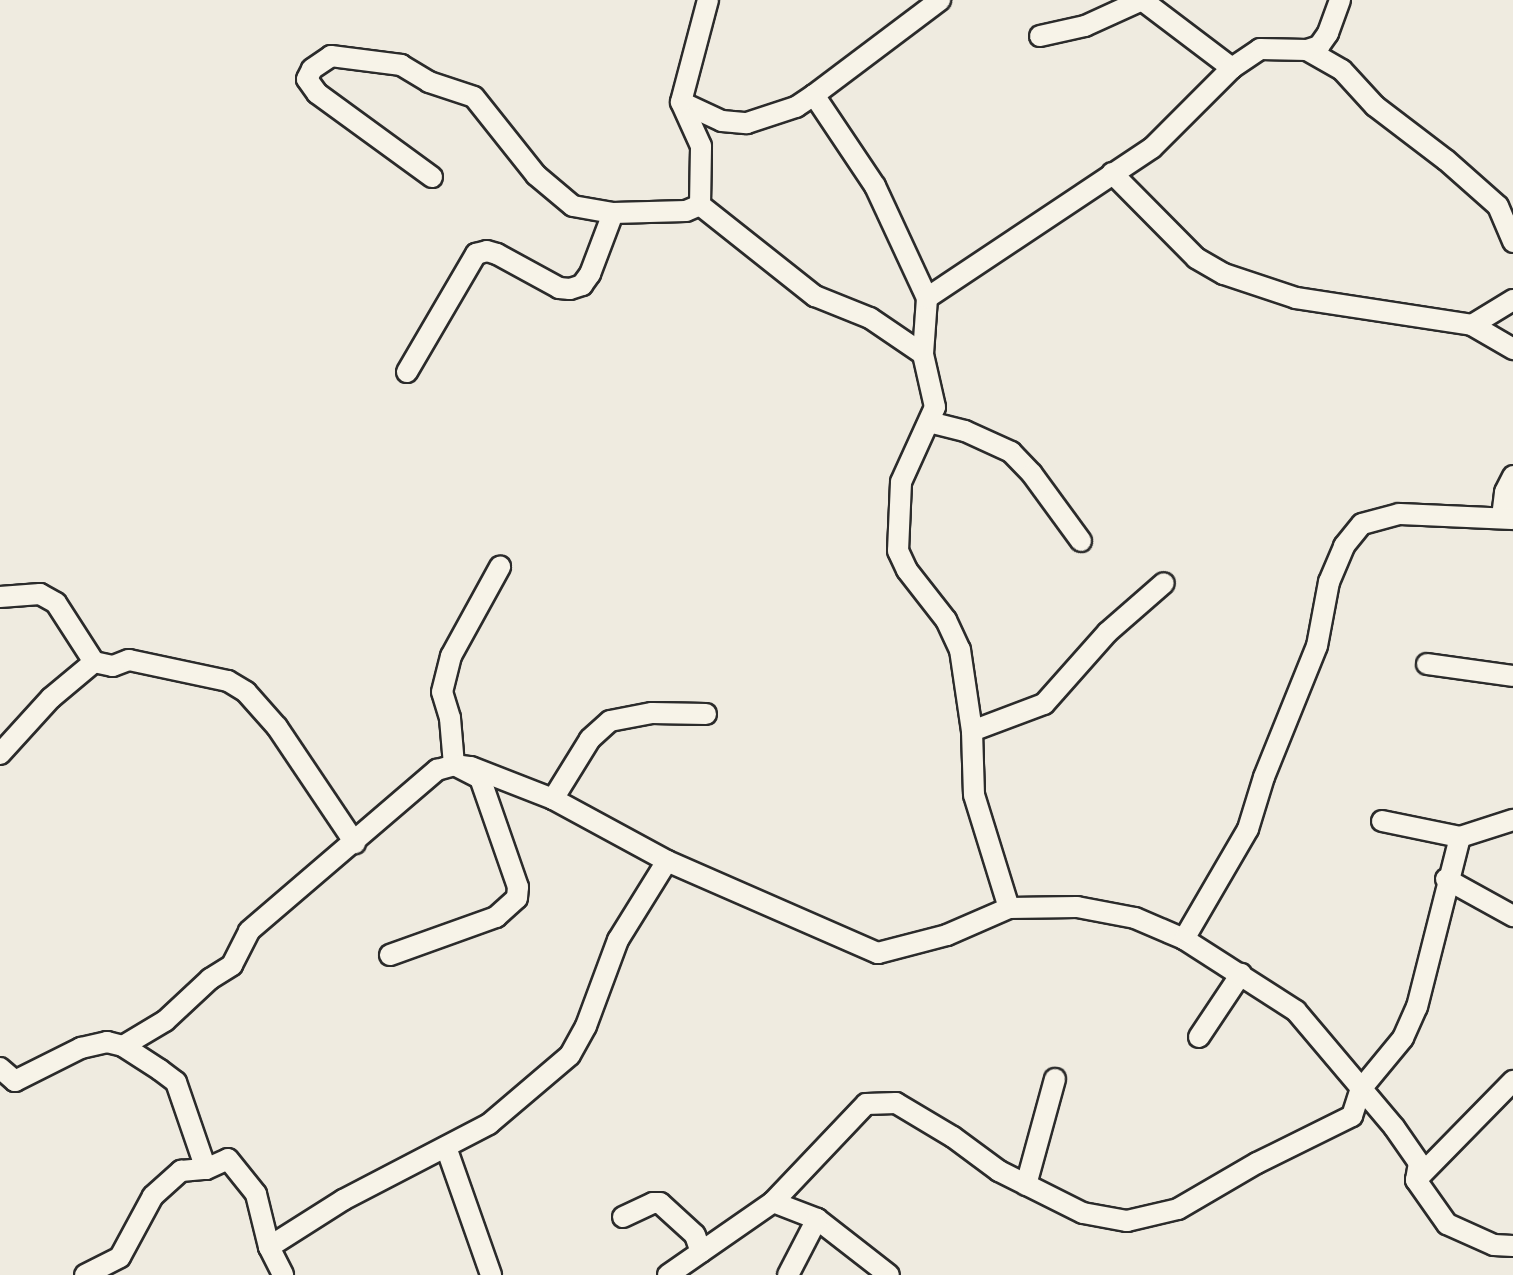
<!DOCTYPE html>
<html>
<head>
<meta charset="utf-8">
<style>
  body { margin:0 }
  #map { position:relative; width:1513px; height:1275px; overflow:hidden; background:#efebe0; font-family:"Gochi Hand",sans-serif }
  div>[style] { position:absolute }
  .roads { filter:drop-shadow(2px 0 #2b2b2b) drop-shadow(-2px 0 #2b2b2b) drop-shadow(0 2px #2b2b2b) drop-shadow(0 -2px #2b2b2b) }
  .minor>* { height:20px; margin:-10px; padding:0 10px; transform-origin:10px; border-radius:10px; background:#f7f3e8 }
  span { translate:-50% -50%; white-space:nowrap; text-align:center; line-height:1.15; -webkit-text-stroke:6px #f7f3e8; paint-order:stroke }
</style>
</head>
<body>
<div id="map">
  <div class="roads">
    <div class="minor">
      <div style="left:1142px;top:0;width:113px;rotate:37.1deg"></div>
      <div style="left:1040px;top:36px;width:46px;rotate:-12.5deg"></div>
      <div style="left:1085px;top:26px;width:63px;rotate:-24.5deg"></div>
      <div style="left:1307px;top:50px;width:40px;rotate:29.7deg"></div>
      <div style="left:1342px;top:70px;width:49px;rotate:47.5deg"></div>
      <div style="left:1375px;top:106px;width:89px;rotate:37.3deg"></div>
      <div style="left:1446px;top:160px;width:69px;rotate:41.5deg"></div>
      <div style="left:1498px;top:206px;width:39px;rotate:67deg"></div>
      <div style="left:814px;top:95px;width:158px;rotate:-37deg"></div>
      <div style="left:681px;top:102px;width:45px;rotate:24.9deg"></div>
      <div style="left:722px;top:121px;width:25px;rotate:5deg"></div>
      <div style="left:747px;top:123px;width:52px;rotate:-18.1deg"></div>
      <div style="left:796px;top:107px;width:22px;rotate:-34deg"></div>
      <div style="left:814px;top:95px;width:110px;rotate:56.2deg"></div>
      <div style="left:875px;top:186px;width:123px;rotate:65.1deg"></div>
      <div style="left:1112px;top:173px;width:120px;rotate:45.3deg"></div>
      <div style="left:1196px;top:258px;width:32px;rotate:30deg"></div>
      <div style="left:1224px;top:274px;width:76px;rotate:18.4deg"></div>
      <div style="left:1296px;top:298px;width:178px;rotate:8.7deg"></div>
      <div style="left:1472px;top:325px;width:48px;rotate:-31.4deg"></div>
      <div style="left:432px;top:177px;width:142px;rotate:-143.9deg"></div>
      <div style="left:317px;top:93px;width:17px;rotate:-126deg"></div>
      <div style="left:307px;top:79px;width:11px;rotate:-63deg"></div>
      <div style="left:312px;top:69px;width:23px;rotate:-34deg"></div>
      <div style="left:331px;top:56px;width:71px;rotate:7.3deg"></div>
      <div style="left:401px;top:65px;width:33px;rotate:31deg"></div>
      <div style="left:429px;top:82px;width:47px;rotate:18.4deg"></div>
      <div style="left:474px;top:97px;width:100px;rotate:51.5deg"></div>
      <div style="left:536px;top:175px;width:48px;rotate:40deg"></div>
      <div style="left:573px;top:206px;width:41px;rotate:9.9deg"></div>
      <div style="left:613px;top:213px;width:73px;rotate:-1.6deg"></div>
      <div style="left:686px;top:211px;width:15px;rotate:-23deg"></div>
      <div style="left:700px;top:205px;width:59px;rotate:-89deg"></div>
      <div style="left:701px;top:146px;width:48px;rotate:-114.4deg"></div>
      <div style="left:681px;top:102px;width:106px;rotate:-75.2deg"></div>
      <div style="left:700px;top:205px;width:147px;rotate:38.4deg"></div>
      <div style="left:815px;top:296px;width:59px;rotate:21.8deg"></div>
      <div style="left:870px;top:318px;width:64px;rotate:34.2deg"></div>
      <div style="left:1472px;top:325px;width:48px;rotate:30.3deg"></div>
      <div style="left:407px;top:372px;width:137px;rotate:-59.7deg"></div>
      <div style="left:476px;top:254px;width:11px;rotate:-15deg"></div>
      <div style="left:487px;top:251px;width:10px;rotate:17deg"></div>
      <div style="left:497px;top:254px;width:71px;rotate:28.7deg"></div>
      <div style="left:559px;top:288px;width:11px;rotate:5deg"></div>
      <div style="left:570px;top:289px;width:13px;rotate:-18deg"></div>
      <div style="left:582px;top:285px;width:14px;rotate:-54deg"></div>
      <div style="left:590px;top:274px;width:65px;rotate:-69.3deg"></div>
      <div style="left:929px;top:422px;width:37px;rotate:14deg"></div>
      <div style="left:965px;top:431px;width:51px;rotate:24.5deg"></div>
      <div style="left:1011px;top:452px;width:30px;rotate:46deg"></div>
      <div style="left:1032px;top:474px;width:83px;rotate:53.8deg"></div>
      <div style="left:1502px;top:517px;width:25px;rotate:-83deg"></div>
      <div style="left:1505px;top:492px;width:18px;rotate:-63deg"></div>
      <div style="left:0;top:597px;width:40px;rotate:-4.3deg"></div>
      <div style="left:40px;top:594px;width:18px;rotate:29deg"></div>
      <div style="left:56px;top:603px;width:70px;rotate:57.2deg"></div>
      <div style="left:1427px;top:664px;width:87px;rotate:7.9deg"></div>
      <div style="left:972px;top:731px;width:77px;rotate:-20.6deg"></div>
      <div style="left:1044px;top:704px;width:96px;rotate:-48.4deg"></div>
      <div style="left:1108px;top:632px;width:74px;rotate:-41.2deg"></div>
      <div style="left:0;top:754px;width:76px;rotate:-47.7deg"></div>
      <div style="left:51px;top:698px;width:56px;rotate:-39.9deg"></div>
      <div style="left:94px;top:662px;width:19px;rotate:12deg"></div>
      <div style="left:113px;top:666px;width:17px;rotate:-21deg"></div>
      <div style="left:129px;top:660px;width:101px;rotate:12deg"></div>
      <div style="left:228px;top:681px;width:21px;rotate:31deg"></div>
      <div style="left:246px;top:692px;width:47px;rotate:48.5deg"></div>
      <div style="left:277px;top:727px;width:140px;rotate:56.1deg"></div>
      <div style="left:553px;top:799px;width:70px;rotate:-58.3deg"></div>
      <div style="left:590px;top:739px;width:27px;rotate:-42deg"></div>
      <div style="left:610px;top:721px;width:43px;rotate:-10.8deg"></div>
      <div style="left:652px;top:713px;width:54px;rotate:1.1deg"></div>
      <div style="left:1382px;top:821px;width:80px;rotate:11.6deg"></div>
      <div style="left:1446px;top:879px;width:77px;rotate:28.9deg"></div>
      <div style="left:1009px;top:908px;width:118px;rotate:-107.2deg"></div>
      <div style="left:974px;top:795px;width:64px;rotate:-91.8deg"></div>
      <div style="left:972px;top:731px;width:82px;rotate:-98.4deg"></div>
      <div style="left:960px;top:650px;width:33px;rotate:-115deg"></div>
      <div style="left:946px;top:620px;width:63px;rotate:-128deg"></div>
      <div style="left:907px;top:570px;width:21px;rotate:-115deg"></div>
      <div style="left:898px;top:551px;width:69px;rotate:-87.5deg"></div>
      <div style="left:901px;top:482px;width:82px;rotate:-65.6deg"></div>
      <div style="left:935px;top:407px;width:54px;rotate:-102.8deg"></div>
      <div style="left:923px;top:354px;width:56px;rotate:-85.9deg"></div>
      <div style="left:927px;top:298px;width:270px;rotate:-33.7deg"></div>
      <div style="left:1152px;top:148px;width:113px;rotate:-45deg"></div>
      <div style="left:1232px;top:68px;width:34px;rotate:-34deg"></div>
      <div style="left:1260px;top:49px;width:47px;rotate:1.2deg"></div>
      <div style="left:1307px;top:50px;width:13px;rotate:-18deg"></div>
      <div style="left:1319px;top:46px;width:16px;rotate:-55deg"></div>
      <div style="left:1328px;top:33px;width:35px;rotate:-70deg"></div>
      <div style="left:1184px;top:939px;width:127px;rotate:-59.8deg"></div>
      <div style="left:1248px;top:829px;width:54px;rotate:-72.9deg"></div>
      <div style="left:1264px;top:777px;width:141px;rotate:-68deg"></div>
      <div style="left:1317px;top:646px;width:65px;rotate:-79.4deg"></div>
      <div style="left:1329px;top:582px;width:39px;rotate:-67deg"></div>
      <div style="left:1344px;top:546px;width:28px;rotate:-51deg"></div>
      <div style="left:1362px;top:524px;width:38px;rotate:-15deg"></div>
      <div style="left:1399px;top:514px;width:114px;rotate:2.5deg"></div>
      <div style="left:390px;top:955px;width:113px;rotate:-19.7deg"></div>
      <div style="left:496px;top:917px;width:28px;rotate:-42deg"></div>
      <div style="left:517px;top:898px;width:11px;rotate:-85deg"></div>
      <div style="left:518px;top:887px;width:115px;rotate:-109.2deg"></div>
      <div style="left:480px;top:778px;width:29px;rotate:-153deg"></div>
      <div style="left:454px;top:765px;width:47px;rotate:-94.9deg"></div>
      <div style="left:450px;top:718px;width:27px;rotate:-107deg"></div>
      <div style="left:442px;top:692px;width:37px;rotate:-76deg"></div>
      <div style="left:451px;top:656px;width:102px;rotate:-61.2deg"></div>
      <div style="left:1199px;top:1037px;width:76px;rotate:-56.3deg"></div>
      <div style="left:123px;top:1046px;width:49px;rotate:-30.8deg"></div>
      <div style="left:165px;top:1021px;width:62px;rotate:-43deg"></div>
      <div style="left:210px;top:979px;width:26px;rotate:-32deg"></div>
      <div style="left:232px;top:965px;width:38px;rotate:-63deg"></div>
      <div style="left:249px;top:931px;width:248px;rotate:-40.6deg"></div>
      <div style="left:437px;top:770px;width:18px;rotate:-16deg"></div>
      <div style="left:454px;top:765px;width:17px;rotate:7deg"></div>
      <div style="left:471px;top:767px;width:88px;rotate:21.3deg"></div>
      <div style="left:553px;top:799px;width:130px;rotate:28.5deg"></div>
      <div style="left:667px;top:861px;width:230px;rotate:23.6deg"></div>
      <div style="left:878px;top:953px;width:71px;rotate:-14.6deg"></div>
      <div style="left:947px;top:935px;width:68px;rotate:-23.5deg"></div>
      <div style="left:1009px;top:908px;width:68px;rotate:-0.8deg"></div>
      <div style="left:1077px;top:907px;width:59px;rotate:10.7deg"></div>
      <div style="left:1135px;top:918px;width:53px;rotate:23.2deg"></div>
      <div style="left:1184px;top:939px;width:133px;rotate:32.7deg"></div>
      <div style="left:1296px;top:1011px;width:152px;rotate:49.8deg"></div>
      <div style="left:1394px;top:1127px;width:44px;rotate:55.2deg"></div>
      <div style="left:1419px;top:1163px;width:17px;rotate:100deg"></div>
      <div style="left:1416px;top:1180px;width:54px;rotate:54.8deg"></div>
      <div style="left:1447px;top:1224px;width:51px;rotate:24.1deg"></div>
      <div style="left:1494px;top:1245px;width:19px;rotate:3deg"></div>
      <div style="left:0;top:1068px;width:20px;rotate:41deg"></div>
      <div style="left:15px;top:1081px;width:74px;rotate:-26.6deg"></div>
      <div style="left:81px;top:1048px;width:27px;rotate:-13deg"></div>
      <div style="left:107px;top:1042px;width:16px;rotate:14deg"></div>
      <div style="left:123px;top:1046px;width:44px;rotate:33deg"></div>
      <div style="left:160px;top:1070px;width:20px;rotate:37deg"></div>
      <div style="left:176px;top:1082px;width:92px;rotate:71deg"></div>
      <div style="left:206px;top:1169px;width:24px;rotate:-24deg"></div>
      <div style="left:228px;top:1159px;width:45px;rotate:51.3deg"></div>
      <div style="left:256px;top:1194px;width:55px;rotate:76.2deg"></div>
      <div style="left:269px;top:1247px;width:31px;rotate:63deg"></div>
      <div style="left:446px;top:1147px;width:136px;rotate:70.6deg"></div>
      <div style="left:1416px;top:1180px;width:139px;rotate:-45.6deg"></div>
      <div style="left:1026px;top:1185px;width:110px;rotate:-74.7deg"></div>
      <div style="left:773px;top:1202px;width:47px;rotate:21.1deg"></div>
      <div style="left:817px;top:1219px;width:91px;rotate:37.9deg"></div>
      <div style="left:623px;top:1217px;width:33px;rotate:-25deg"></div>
      <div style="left:653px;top:1203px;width:7px"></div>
      <div style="left:660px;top:1203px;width:47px;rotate:42.4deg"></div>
      <div style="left:695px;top:1235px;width:18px;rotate:71deg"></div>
      <div style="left:269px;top:1247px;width:88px;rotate:-32.4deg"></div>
      <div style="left:343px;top:1200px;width:165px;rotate:-27.5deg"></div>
      <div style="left:489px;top:1124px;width:106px;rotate:-40.4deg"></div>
      <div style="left:570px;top:1055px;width:33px;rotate:-61deg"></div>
      <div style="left:586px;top:1026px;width:92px;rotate:-69.6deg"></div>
      <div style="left:618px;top:940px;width:93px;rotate:-58.2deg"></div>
      <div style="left:85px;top:1275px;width:39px;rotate:-27deg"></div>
      <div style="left:120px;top:1257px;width:69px;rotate:-61.6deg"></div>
      <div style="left:153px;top:1196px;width:38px;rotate:-42deg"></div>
      <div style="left:181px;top:1171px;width:25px;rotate:-5deg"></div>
      <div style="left:668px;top:1275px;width:128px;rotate:-34.8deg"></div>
      <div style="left:773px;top:1202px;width:135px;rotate:-46.5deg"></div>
      <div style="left:866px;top:1104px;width:30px;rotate:-2deg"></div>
      <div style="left:896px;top:1103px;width:66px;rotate:30.8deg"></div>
      <div style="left:953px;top:1137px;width:57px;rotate:36.5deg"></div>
      <div style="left:999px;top:1171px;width:94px;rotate:26.6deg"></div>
      <div style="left:1083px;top:1213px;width:45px;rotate:10.3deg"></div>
      <div style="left:1127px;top:1221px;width:52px;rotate:-13.2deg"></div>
      <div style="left:1178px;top:1209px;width:91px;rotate:-30.2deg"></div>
      <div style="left:1257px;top:1163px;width:106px;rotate:-26.3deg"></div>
      <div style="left:1352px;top:1116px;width:28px;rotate:-72deg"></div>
      <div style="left:1361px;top:1089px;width:66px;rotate:-50.5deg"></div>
      <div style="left:1403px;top:1038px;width:34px;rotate:-66deg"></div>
      <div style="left:1417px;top:1007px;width:175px;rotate:-75.8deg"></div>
      <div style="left:1460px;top:837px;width:56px;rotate:-17.8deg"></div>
      <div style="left:788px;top:1275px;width:63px;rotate:-62.6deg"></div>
    </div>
  </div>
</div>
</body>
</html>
